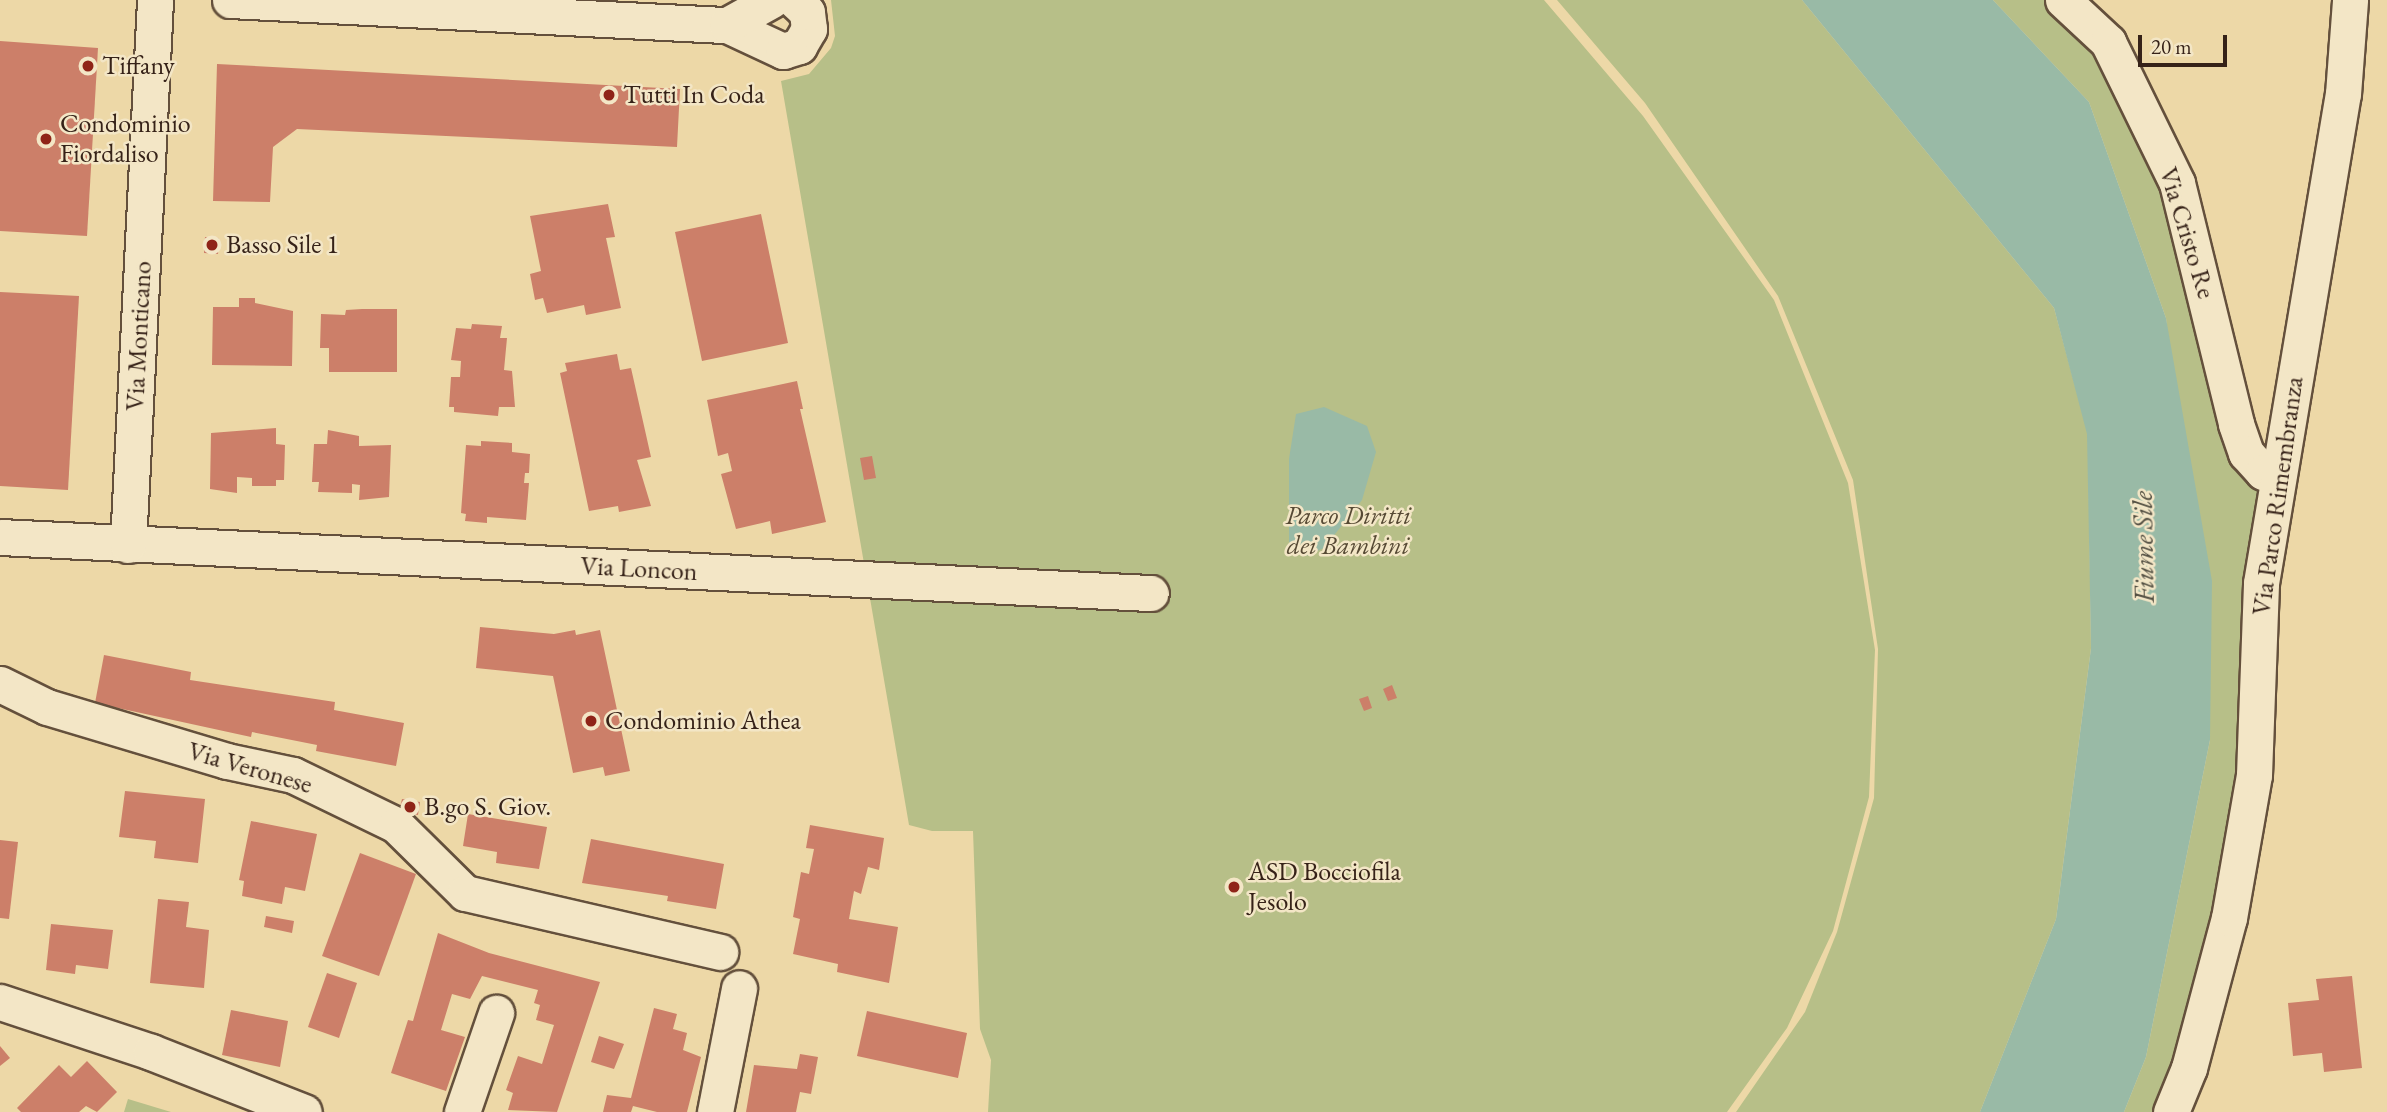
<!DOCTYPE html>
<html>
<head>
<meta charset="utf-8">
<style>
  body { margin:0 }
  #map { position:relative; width:2387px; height:1112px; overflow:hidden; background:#edd8a7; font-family:"EB Garamond",serif }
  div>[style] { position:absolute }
  .green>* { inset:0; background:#b7bf88 }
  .water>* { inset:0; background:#99baa6 }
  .building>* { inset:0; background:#cc7f69 }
  .roads { filter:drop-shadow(2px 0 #64503c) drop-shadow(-2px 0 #64503c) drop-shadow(0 2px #64503c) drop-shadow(0 -2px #64503c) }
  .street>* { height:35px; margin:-17.5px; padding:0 17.5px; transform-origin:17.5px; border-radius:17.5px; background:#f3e6c6 }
  .dots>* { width:19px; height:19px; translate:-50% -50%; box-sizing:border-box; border:4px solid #f3e6c6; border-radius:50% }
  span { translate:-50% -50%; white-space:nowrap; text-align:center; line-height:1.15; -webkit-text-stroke:5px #f3e6c6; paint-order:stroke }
  .poi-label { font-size:26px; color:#362218 }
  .left { translate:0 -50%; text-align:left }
  .street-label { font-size:26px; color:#362218 }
  .park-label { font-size:26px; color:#564934; font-style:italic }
  .water-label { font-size:28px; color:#545043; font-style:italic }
  .scale { position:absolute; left:2138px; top:35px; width:89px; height:32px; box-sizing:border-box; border:4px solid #362218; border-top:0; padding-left:9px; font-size:21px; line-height:24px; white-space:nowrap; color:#362218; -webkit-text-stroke:5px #f3e6c6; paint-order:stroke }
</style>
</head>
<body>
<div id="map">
  <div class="green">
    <div style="clip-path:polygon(831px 0,1544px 0,1643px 116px,1774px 300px,1848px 483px,1875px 650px,1869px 797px,1833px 931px,1787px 1028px,1727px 1112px,988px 1112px,991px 1060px,980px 1029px,973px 831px,932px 831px,909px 825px,781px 81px,809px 74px,831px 48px,835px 36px)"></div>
    <div style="clip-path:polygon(1557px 0,1802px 0,2054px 308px,2088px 434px,2091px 648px,2056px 919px,1980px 1112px,1736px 1112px,1805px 1012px,1837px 932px,1874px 798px,1878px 649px,1853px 480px,1778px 296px,1645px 103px)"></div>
    <div style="clip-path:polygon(1993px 0,2063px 0,2108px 42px,2263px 472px,2254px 775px,2171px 1112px,2124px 1112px,2146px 1057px,2210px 740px,2166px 318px,2089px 102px)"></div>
    <div style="clip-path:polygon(128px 1099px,171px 1112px,124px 1112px)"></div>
  </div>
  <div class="water">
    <div style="clip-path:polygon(1802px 0,1993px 0,2089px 102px,2166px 318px,2212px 581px,2210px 740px,2146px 1057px,2124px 1112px,1980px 1112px,2056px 919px,2091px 648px,2087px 434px,2054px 308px)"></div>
    <div style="clip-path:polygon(1324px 407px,1367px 426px,1376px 452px,1362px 500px,1324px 548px,1306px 556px,1289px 542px,1289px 459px,1296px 414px)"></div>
  </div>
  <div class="building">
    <div style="clip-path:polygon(0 41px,98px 48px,87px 236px,0 231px)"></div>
    <div style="clip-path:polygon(217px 64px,680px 89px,677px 147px,297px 129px,273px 147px,270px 202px,213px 201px)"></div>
    <div style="clip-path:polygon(608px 204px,615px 237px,606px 238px,621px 308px,586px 315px,584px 305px,547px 313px,543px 298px,535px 300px,530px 274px,541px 271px,530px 216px)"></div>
    <div style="clip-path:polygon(761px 214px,788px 343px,702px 361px,675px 232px)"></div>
    <div style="clip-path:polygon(205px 237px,219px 238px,218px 254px,204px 253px)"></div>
    <div style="clip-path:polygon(0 292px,79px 296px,68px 490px,0 486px)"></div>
    <div style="clip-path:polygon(239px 298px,255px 298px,255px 303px,293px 311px,292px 366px,212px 365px,213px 307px,239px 307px)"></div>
    <div style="clip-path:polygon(362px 309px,397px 309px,397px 372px,329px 372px,329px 348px,320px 348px,321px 314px,345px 315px,346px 310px)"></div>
    <div style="clip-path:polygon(472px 324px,502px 326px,500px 338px,507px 338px,504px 370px,512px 371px,515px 407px,499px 407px,498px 416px,454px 412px,454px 407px,449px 407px,451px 377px,460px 377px,461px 361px,451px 360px,456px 328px,471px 329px)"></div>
    <div style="clip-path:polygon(617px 354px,620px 370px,631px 368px,651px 457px,637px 460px,651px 506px,619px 512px,618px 506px,589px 511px,560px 373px,567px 371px,565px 363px)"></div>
    <div style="clip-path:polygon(797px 381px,803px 409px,800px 409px,826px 522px,772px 534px,770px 521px,736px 529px,721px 474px,732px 471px,728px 453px,718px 456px,707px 400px)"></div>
    <div style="clip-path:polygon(276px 428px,276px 444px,285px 445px,284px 480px,276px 480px,276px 486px,252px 486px,252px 478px,237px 477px,237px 493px,210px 489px,211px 433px)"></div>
    <div style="clip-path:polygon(328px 430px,359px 436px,359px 446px,391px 445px,389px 497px,359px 500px,360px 485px,352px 484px,352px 493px,318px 492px,319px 482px,312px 482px,314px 444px,327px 444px)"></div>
    <div style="clip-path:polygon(481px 441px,512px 443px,512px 452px,530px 454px,529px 473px,525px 473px,524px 483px,529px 483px,526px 520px,487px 517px,487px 523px,465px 521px,466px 514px,461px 513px,466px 445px,481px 446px)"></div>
    <div style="clip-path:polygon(872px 456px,876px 478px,864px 480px,860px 458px)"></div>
    <div style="clip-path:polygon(480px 627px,554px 634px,575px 630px,576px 635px,600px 630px,630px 771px,605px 776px,603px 767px,573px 773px,553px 676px,476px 668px)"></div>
    <div style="clip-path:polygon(104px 655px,191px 672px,190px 680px,335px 702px,334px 710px,404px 723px,396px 766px,316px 751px,317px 745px,252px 732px,251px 737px,95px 703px)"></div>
    <div style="clip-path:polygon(1392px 685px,1397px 698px,1388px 701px,1383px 689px)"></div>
    <div style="clip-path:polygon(1368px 696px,1372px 708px,1364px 711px,1359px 699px)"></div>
    <div style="clip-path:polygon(125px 791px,205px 799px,198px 863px,154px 858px,156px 841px,119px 837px)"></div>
    <div style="clip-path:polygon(402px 799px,420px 802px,418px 815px,399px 811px)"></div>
    <div style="clip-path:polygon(468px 814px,547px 827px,539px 869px,496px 863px,497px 852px,463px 846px)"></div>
    <div style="clip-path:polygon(251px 821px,317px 834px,305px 891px,285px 887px,282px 904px,242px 896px,244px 881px,239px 880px)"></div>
    <div style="clip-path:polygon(810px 825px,884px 838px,879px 870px,868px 867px,861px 894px,854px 891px,849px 919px,898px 927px,889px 983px,837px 972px,838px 964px,793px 954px,800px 919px,793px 917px,801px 872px,809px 874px,814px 849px,806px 848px)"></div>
    <div style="clip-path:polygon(591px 839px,724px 864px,716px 909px,667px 901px,668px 896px,582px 883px)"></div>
    <div style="clip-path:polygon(0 840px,18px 842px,9px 919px,0 918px)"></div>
    <div style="clip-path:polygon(360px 853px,416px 874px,379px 976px,322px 956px)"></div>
    <div style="clip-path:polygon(158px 899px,189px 902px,186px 927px,209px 930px,204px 988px,150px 983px)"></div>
    <div style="clip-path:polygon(266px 916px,294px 921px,292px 933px,264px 927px)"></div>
    <div style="clip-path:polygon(51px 924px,113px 930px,108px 969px,76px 965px,75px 974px,46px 970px)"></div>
    <div style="clip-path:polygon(438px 933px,489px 953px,600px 982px,557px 1112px,508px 1110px,513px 1093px,506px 1090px,518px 1056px,542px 1064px,554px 1025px,536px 1020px,540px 1005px,534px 1003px,538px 990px,482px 976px,470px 999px,452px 994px,441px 1030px,465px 1037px,446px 1091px,391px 1073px,408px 1020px,413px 1021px)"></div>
    <div style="clip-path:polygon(327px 973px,357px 983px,339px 1038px,308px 1027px)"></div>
    <div style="clip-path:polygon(2352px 976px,2362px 1068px,2324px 1072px,2322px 1053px,2293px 1056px,2288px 1003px,2319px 1000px,2316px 979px)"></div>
    <div style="clip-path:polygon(654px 1008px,677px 1014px,673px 1029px,687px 1033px,683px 1050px,701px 1057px,687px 1112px,657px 1112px,633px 1106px,631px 1112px,603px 1112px,607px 1095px,631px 1098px)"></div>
    <div style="clip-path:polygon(231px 1010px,288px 1021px,280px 1067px,222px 1055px)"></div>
    <div style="clip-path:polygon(867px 1011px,967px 1033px,958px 1078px,857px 1056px)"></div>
    <div style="clip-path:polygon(599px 1036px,624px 1044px,614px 1069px,591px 1062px)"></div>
    <div style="clip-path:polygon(0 1046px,10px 1058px,0 1066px)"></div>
    <div style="clip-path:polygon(800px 1054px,818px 1057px,811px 1094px,800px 1092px,796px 1112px,746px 1112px,754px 1065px,797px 1069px)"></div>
    <div style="clip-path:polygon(87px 1061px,117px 1092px,97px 1112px,86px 1106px,79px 1112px,21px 1112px,17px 1108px,59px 1065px,71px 1077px)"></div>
  </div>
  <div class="roads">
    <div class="street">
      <div style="left:230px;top:0;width:498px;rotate:2.9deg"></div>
      <div style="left:727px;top:25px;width:62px;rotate:24.9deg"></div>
      <div style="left:783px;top:51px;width:17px;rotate:-17deg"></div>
      <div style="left:799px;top:46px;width:20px;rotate:-60deg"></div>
      <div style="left:809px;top:29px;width:17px;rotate:-97deg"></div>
      <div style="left:807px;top:12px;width:18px;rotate:-137deg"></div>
      <div style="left:2063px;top:0;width:62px;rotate:43deg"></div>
      <div style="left:2108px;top:42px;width:157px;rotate:63.9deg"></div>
      <div style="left:2177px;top:183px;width:248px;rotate:76.2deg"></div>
      <div style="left:2236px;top:424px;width:31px;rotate:71deg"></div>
      <div style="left:2246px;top:453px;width:25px;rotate:48deg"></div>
      <div style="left:2263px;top:472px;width:16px;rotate:18deg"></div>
      <div style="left:727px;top:25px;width:51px;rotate:-29.1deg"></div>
      <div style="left:0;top:537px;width:1152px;rotate:2.79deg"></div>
      <div style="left:128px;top:545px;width:546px;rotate:-87.16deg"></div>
      <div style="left:0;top:684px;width:52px;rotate:26.1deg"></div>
      <div style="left:47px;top:707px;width:188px;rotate:16.7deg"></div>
      <div style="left:227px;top:761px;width:67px;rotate:12deg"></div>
      <div style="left:293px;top:775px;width:114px;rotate:25.9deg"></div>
      <div style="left:396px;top:825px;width:97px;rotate:44.6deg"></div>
      <div style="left:465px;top:893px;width:262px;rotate:13deg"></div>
      <div style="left:0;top:1002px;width:159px;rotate:18.3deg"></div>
      <div style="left:151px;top:1052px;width:164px;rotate:21.4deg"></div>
      <div style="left:462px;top:1112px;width:105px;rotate:-71deg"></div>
      <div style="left:715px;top:1112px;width:126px;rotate:-79deg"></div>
      <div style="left:2171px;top:1112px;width:48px;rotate:-67.8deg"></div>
      <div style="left:2189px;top:1068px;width:155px;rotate:-75.1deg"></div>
      <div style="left:2229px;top:918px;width:145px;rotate:-80.1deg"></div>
      <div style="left:2254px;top:775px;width:192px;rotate:-87.9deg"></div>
      <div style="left:2261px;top:583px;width:496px;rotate:-80.5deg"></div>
      <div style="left:2343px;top:94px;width:94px;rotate:-85.7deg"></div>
    </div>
  </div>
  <div class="dots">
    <div style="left:88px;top:66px;background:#8f2418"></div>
    <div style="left:609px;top:95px;background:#8f2418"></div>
    <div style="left:46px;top:139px;background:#8f2418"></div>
    <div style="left:212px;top:245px;background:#8f2418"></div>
    <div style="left:591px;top:721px;background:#8f2418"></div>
    <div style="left:410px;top:807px;background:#8f2418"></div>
    <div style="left:1234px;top:887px;background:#8f2418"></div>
  </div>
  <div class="poi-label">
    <span class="left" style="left:102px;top:66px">Tiffany</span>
    <span class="left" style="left:623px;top:95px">Tutti In Coda</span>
    <span class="left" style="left:60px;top:139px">Condominio<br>Fiordaliso</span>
    <span class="left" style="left:226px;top:245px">Basso Sile 1</span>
    <span class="left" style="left:605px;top:721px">Condominio Athea</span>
    <span class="left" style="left:424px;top:807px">B.go S. Giov.</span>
    <span class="left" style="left:1248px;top:887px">ASD Bocciofila<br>Jesolo</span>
  </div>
  <div class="street-label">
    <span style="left:2187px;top:233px;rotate:73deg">Via Cristo Re</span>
    <span style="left:139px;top:336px;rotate:-87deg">Via Monticano</span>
    <span style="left:2278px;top:496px;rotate:-82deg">Via Parco Rimembranza</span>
    <span style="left:639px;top:569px;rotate:3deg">Via Loncon</span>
    <span style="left:250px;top:768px;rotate:16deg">Via Veronese</span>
  </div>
  <div class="park-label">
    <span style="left:1348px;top:531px">Parco Diritti<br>dei Bambini</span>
  </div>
  <div class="water-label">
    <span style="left:2143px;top:547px;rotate:-91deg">Fiume Sile</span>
  </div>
  <div class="scale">20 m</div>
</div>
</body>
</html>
